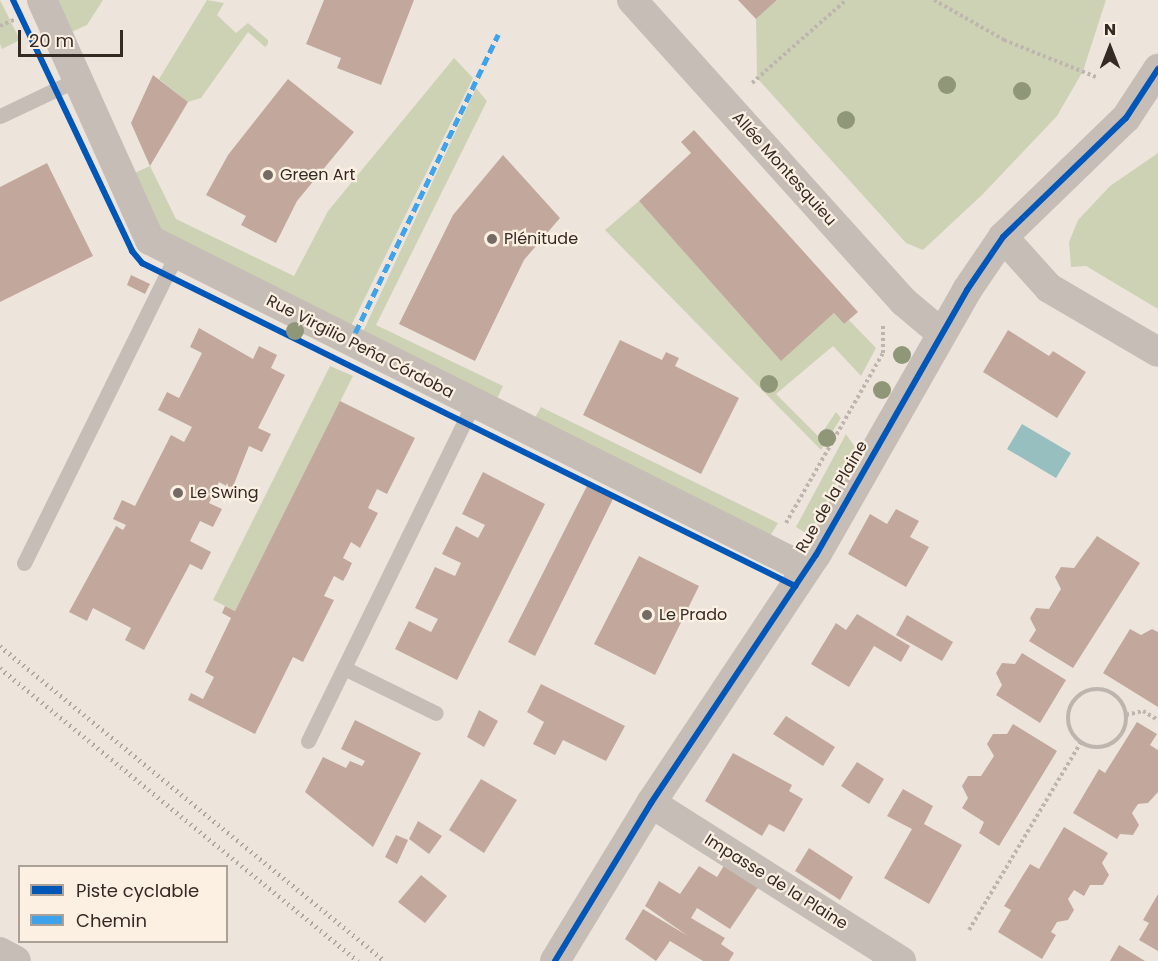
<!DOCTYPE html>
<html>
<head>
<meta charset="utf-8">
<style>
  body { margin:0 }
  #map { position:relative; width:1158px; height:961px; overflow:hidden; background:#ede5dc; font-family:Poppins,sans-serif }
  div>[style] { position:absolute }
  .green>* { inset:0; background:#cdd2b5 }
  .water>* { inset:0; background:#97bfbf }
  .building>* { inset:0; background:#c2a89c }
  .path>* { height:4px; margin-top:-2px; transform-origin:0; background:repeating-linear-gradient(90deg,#beb5ae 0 3px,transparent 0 6px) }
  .path>.ring { margin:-2px; padding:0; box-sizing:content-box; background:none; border:4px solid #beb5ae; border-radius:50% }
  .service>* { height:15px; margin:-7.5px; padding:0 7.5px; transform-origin:7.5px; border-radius:7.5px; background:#c5bdb6 }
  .minor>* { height:30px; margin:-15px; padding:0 15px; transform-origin:15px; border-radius:15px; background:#c5bdb6 }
  .rail>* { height:4.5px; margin-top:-2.25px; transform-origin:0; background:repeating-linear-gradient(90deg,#ada6a0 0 1.5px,transparent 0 6px) }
  .quiet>* { height:4.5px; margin-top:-2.25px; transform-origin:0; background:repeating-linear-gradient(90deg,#3ea3eb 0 9px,transparent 0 13.5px) }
  .cycleway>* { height:6px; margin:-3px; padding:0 3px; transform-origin:3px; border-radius:3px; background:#0057b8 }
  .trees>* { width:18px; height:18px; margin:-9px; border-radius:50%; background:#909678 }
  .dots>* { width:16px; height:16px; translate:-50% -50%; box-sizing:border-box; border:3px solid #fbf0e2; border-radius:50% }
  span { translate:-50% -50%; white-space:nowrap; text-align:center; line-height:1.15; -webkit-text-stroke:4.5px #fbf0e2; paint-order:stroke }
  .street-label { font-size:16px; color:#352a24 }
  .poi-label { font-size:16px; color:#352a24 }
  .left { translate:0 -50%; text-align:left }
  .legend { position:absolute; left:18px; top:865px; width:210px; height:78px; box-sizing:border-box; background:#fbf0e2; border:2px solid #aca196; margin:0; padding:8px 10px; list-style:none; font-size:18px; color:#352a24 }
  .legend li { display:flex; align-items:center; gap:12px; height:30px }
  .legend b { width:30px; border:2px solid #aca196 }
  .north { position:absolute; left:1080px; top:18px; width:60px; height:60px; -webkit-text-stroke:4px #fbf0e2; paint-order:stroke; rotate:0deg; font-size:16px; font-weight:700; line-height:24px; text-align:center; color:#352a24 }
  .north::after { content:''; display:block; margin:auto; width:21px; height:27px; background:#352a24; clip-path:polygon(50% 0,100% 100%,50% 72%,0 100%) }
  .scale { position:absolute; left:18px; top:30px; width:105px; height:27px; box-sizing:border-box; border:3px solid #352a24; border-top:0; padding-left:8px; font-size:18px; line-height:21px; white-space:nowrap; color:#352a24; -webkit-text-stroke:4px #fbf0e2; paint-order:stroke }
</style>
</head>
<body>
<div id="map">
  <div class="green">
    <div style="clip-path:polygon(0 0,20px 40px,2px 49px,0 44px)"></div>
    <div style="clip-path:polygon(54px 0,103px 0,87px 25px,69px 33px)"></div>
    <div style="clip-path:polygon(207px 0,224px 3px,217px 15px,236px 33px,248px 23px,268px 40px,268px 44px,265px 47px,248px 32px,201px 98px,188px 102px,159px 79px)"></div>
    <div style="clip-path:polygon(777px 0,1106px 0,1083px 71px,1057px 116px,983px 194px,923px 250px,906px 243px,757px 78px,756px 19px)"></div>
    <div style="clip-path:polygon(454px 58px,473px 78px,349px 330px,167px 241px,130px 175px,150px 166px,176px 219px,294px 276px,328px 211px)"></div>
    <div style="clip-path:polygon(476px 88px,487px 101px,376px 325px,503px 386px,495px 403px,361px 336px)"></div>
    <div style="clip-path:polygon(1158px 153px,1158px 309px,1086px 266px,1071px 267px,1069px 242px,1078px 220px,1110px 186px)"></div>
    <div style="clip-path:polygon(639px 201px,781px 360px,834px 313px,844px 324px,849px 320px,876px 348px,861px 376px,833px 346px,776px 394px,819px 437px,836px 412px,841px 418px,821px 450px,605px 230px)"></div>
    <div style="clip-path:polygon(330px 366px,353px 376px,235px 611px,213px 600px)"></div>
    <div style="clip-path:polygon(541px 407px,778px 523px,769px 538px,533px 421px)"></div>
    <div style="clip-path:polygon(846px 434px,855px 447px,809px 535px,796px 527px)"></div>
  </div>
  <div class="water">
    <div style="clip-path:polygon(1022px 424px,1071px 453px,1056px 478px,1007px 449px)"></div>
  </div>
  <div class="building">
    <div style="clip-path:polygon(324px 0,414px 0,381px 85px,337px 68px,341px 58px,306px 44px)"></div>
    <div style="clip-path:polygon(738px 0,777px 0,756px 19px)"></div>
    <div style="clip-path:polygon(153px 75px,188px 102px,150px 166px,131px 123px)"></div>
    <div style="clip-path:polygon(288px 79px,354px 132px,297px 201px,276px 243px,241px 225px,246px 216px,206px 195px,228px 155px)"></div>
    <div style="clip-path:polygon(694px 130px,858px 312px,844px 324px,834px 313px,781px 361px,639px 201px,691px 153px,681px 142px)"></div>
    <div style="clip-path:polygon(503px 155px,560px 218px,524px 260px,475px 361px,399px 324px,453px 215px)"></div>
    <div style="clip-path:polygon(47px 163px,93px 256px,0 302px,0 187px)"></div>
    <div style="clip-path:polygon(131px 275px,150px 284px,145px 294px,127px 285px)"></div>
    <div style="clip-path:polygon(199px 328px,253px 359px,259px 346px,277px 355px,271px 368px,285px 375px,258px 428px,271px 434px,262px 452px,249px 446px,232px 489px,219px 482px,209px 503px,222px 509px,213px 527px,200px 521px,190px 541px,211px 552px,202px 570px,190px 564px,144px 650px,125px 640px,131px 628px,93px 608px,87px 621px,69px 612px,116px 526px,123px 530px,126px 525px,113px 519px,122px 500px,135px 506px,171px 435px,184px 442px,192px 427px,158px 410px,167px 392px,179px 398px,202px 353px,190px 347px)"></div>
    <div style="clip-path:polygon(1008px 330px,1049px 356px,1053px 351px,1086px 372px,1057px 418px,983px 372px)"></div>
    <div style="clip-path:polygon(620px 340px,662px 360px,666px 352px,679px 358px,675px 366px,739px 398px,701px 474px,583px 415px)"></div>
    <div style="clip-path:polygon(340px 401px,415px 438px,387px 494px,377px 489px,368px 508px,378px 513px,360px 548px,351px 542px,343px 558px,352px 563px,347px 574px,343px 581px,334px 576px,324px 596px,334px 600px,303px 662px,293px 657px,255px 734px,188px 700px,191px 693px,203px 699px,214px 677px,205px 672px,231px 618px,222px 613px,225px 606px,235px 611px)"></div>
    <div style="clip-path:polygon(483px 472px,545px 504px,457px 680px,395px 649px,409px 621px,431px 632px,438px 619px,415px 608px,435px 567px,455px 576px,461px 563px,442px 554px,456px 526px,478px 538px,485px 525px,462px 514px)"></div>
    <div style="clip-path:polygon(587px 486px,613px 499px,535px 656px,508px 642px)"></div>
    <div style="clip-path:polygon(896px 509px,919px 521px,910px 537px,929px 547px,906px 587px,848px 554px,870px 514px,887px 524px)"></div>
    <div style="clip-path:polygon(1097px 536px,1140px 563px,1073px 668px,1029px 641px,1036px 630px,1030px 618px,1036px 608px,1049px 609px,1061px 589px,1055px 577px,1061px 567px,1074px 568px)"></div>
    <div style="clip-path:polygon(639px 556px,699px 586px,655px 675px,594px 644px)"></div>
    <div style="clip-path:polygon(857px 614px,910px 646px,901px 662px,874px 646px,849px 687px,811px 664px,836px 623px,846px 630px)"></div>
    <div style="clip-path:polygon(907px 615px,953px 642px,942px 661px,896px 635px)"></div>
    <div style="clip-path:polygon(1130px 629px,1141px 635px,1152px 629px,1158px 632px,1158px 707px,1103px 673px)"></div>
    <div style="clip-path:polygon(1022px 653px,1066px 680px,1040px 723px,996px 695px,1002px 685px,996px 673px,1002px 663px,1015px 664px)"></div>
    <div style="clip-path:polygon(541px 684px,625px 726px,606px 761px,563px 740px,555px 755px,533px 744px,544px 722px,527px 712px)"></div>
    <div style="clip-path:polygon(479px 710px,498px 721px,484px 747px,467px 737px)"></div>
    <div style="clip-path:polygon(786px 716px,835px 747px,823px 766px,773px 734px)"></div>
    <div style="clip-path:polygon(355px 720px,421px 753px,373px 847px,305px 792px,323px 757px,346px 768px,350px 761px,362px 766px,365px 761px,341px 749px)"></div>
    <div style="clip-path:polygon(1137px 722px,1157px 734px,1150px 745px,1158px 750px,1158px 792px,1148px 803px,1138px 804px,1132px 813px,1139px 825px,1133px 835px,1120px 834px,1117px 839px,1073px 813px,1099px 769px,1105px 773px)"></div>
    <div style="clip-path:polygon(1013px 724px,1057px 751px,999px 846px,979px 833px,984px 822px,962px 808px,968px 798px,962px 786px,968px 776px,981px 776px,994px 756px,987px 744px,993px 734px,1007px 734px)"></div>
    <div style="clip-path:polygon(733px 753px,792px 785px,789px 791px,803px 799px,784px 832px,769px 824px,762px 836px,705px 801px)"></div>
    <div style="clip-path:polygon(857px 762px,884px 779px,869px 804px,841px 786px)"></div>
    <div style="clip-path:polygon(481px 779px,517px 800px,484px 853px,449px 830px)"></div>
    <div style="clip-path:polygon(903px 789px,933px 806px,924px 824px,962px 845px,929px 904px,884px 878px,912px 829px,887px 816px)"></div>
    <div style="clip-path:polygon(418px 821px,442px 836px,429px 854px,409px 839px)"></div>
    <div style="clip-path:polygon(1064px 827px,1108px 853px,1102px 863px,1109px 875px,1103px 885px,1090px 885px,1084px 896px,1074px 890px,1068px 899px,1074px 910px,1068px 920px,1057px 922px,1051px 932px,1056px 935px,1042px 959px,998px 932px,1011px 910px,1004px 906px,1030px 864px,1039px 869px)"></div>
    <div style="clip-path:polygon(396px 835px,408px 840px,397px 864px,385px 857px)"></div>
    <div style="clip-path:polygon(809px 848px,853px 877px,840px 900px,795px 871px)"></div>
    <div style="clip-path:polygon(725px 864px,759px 886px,730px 929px,697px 908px,691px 918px,725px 938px,721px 944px,734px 953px,729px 961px,703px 961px,670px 941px,656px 961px,625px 939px,643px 909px,688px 936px,645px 906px,659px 881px,680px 894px,699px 866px,717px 877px)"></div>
    <div style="clip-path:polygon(421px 875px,447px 896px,425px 923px,398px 902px)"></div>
    <div style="clip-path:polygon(1158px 894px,1158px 951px,1139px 940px,1149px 923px,1143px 920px)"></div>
    <div style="clip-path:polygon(1119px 945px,1145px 961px,1110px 961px)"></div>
  </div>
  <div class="path">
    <div style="left:934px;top:0;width:81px;rotate:29.7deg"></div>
    <div style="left:1004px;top:40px;width:99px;rotate:21.9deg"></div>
    <div style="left:0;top:26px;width:17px;rotate:-24deg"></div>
    <div style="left:752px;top:83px;width:125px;rotate:-41.4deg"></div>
    <div style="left:786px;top:523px;width:196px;rotate:-60.3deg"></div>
    <div style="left:883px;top:353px;width:27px;rotate:-90deg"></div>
    <div class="ring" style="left:1068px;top:689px;width:54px;height:54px"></div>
    <div style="left:1126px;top:715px;width:17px;rotate:-13deg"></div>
    <div style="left:1143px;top:711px;width:17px;rotate:31deg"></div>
    <div style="left:969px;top:930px;width:219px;rotate:-59.2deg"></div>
  </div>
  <div class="service">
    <div style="left:0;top:116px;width:86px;rotate:-25.4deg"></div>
    <div style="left:24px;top:563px;width:345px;rotate:-63.7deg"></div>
    <div style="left:344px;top:668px;width:102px;rotate:26.1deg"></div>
    <div style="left:308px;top:741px;width:375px;rotate:-63.9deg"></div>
  </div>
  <div class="minor">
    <div style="left:42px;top:0;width:263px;rotate:65.8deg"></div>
    <div style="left:150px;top:240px;width:734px;rotate:26.63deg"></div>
    <div style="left:632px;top:0;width:406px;rotate:48deg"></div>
    <div style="left:904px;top:302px;width:48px;rotate:40deg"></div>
    <div style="left:1003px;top:237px;width:69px;rotate:48deg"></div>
    <div style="left:1049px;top:288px;width:126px;rotate:30.4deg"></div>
    <div style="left:651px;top:803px;width:296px;rotate:32.3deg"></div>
    <div style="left:0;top:952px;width:18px;rotate:29deg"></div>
    <div style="left:555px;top:961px;width:185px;rotate:-58.7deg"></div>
    <div style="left:651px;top:803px;width:298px;rotate:-56.4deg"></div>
    <div style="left:816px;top:555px;width:305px;rotate:-60.3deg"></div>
    <div style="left:967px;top:290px;width:64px;rotate:-55.8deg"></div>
    <div style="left:1003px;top:237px;width:171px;rotate:-44.1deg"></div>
    <div style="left:1126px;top:118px;width:59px;rotate:-56.9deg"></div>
  </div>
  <div class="rail">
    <div style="left:0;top:646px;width:497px;rotate:39.3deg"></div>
    <div style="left:0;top:668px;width:463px;rotate:39.3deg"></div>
  </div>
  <div class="quiet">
    <div style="left:355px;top:333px;width:331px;rotate:-64.4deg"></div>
  </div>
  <div class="cycleway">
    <div style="left:13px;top:0;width:278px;rotate:64.6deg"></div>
    <div style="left:132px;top:251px;width:16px;rotate:50deg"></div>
    <div style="left:142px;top:263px;width:729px;rotate:26.32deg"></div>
    <div style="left:555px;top:961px;width:185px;rotate:-58.7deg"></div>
    <div style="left:651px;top:803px;width:298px;rotate:-56.4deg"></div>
    <div style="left:816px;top:555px;width:305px;rotate:-60.3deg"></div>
    <div style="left:967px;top:290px;width:64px;rotate:-55.8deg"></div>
    <div style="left:1003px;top:237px;width:171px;rotate:-44.1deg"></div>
    <div style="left:1126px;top:118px;width:59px;rotate:-56.9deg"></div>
  </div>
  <div class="trees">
    <div style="left:947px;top:85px"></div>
    <div style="left:1022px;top:91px"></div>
    <div style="left:846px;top:120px"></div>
    <div style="left:295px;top:331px"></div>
    <div style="left:902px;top:355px"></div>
    <div style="left:769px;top:384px"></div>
    <div style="left:882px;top:390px"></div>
    <div style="left:827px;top:438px"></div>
  </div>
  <div class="dots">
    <div style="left:268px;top:175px;background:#756b64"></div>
    <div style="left:492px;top:239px;background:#756b64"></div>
    <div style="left:178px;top:493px;background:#756b64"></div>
    <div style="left:647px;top:615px;background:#756b64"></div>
  </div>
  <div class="street-label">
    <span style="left:784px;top:169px;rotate:48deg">Allée Montesquieu</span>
    <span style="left:360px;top:347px;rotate:27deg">Rue Virgilio Peña Córdoba</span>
    <span style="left:832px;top:497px;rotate:-60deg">Rue de la Plaine</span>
    <span style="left:776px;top:882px;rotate:32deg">Impasse de la Plaine</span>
  </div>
  <div class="poi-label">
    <span class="left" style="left:280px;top:175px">Green Art</span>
    <span class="left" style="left:504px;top:239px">Plénitude</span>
    <span class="left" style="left:190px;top:493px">Le Swing</span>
    <span class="left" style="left:659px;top:615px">Le Prado</span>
  </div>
  <ul class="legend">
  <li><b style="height:8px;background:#0057b8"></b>Piste cyclable</li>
  <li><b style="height:8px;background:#3ea3eb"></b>Chemin</li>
  </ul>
  <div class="north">N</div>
  <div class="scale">20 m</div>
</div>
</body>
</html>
